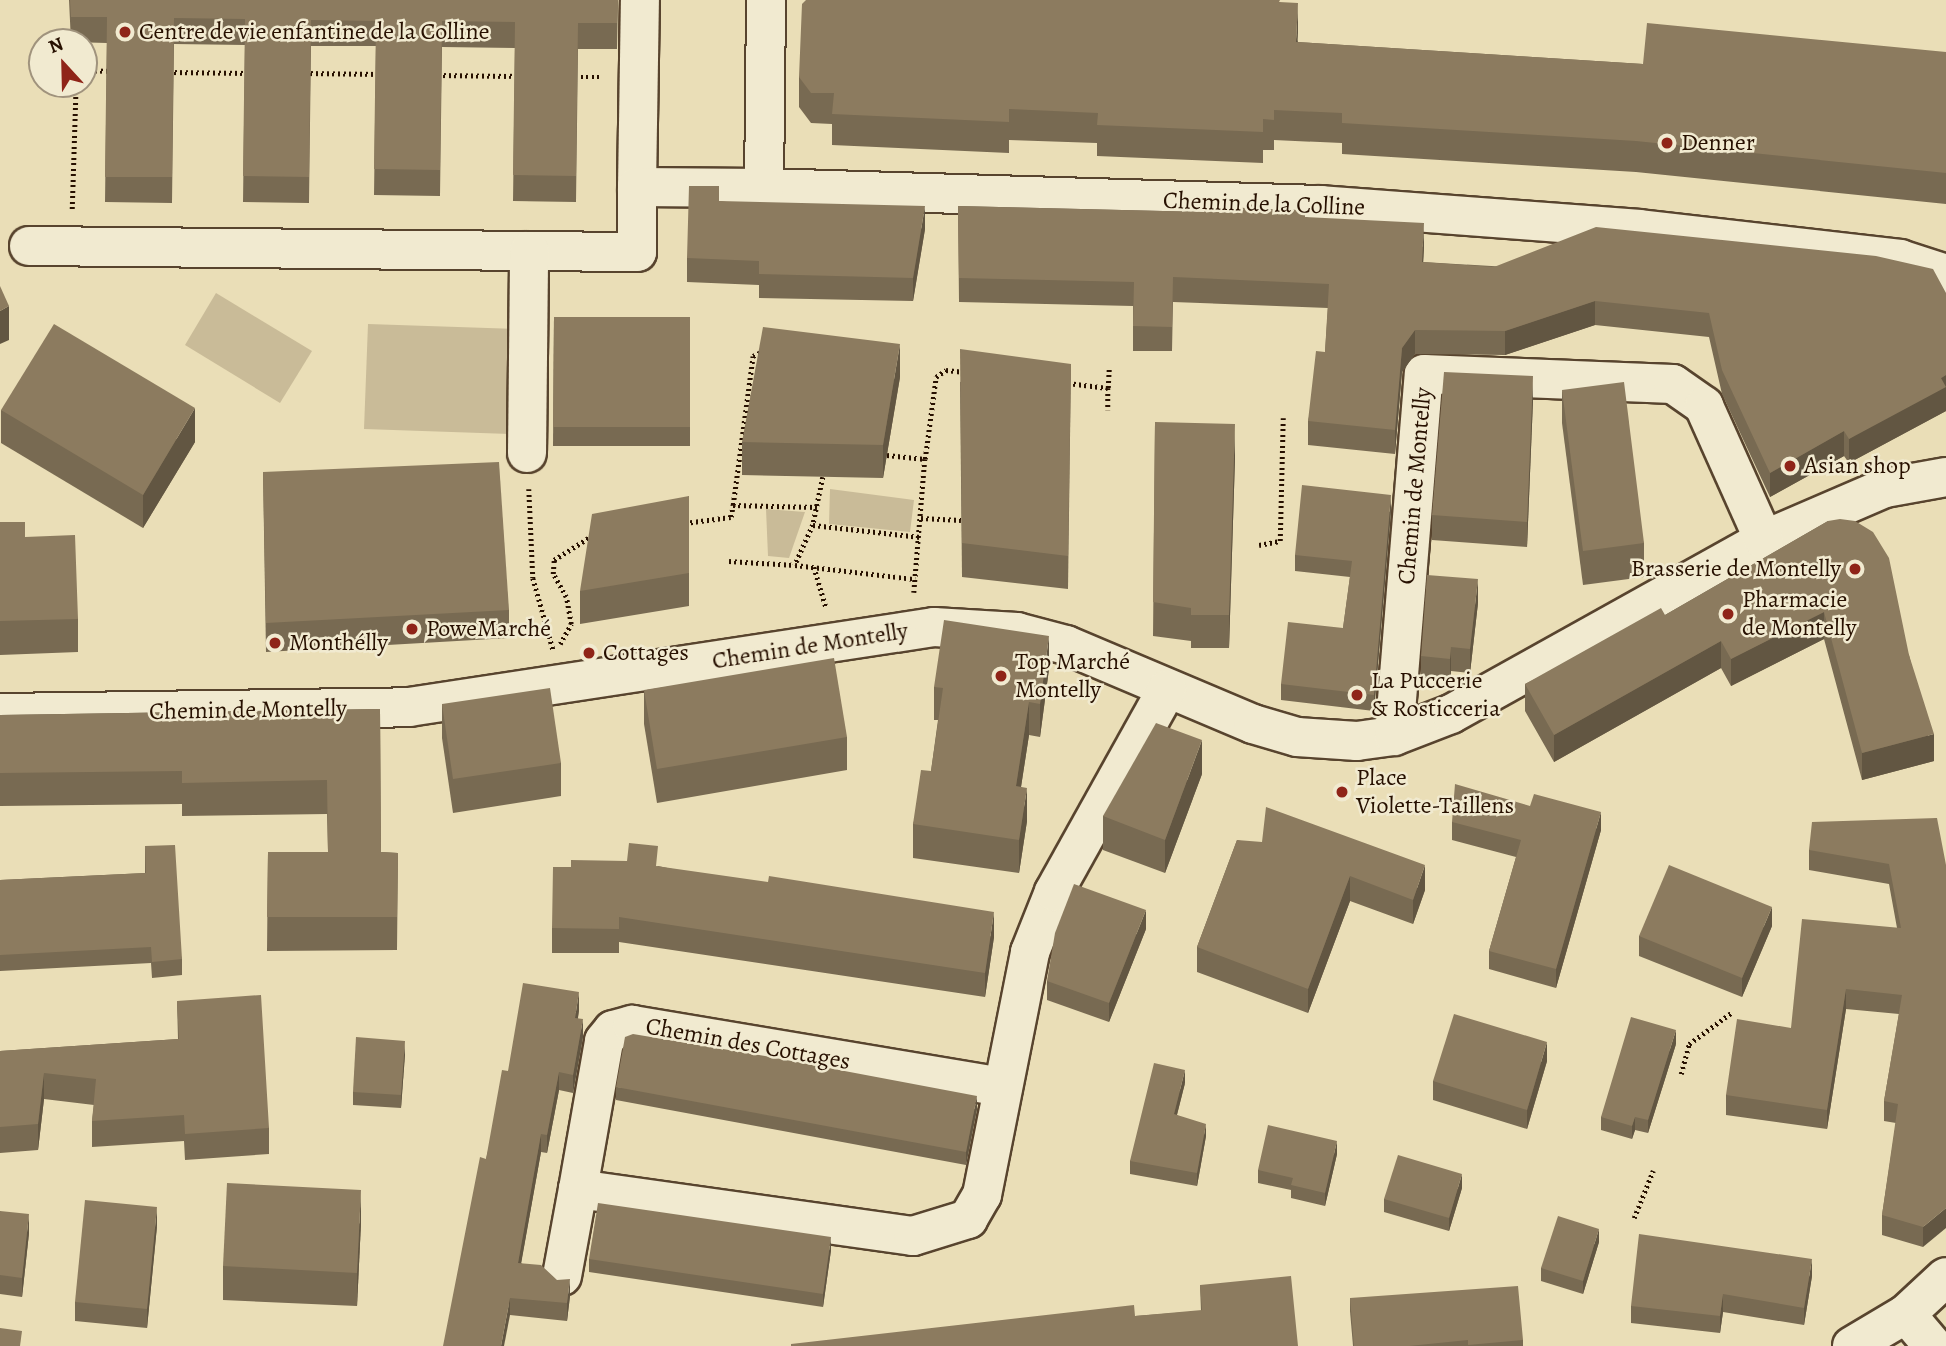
<!DOCTYPE html>
<html>
<head>
<meta charset="utf-8">
<style>
  body { margin:0 }
  #map { position:relative; width:1946px; height:1346px; overflow:hidden; background:#eadeb7; font-family:Alegreya,serif }
  div>[style] { position:absolute }
  .green>* { inset:0; background:#c9bb98 }
  .path>* { height:4.5px; margin-top:-2.25px; transform-origin:0; background:repeating-linear-gradient(90deg,#271000 0 2px,transparent 0 5.5px) }
  .roads { filter:drop-shadow(2px 0 #58442e) drop-shadow(-2px 0 #58442e) drop-shadow(0 2px #58442e) drop-shadow(0 -2px #58442e) }
  .minor>* { height:38px; margin:-19px; padding:0 19px; transform-origin:19px; border-radius:19px; background:#f1ead0 }
  .wall>* { inset:0; background:#786a52 }
  .shaded-wall>* { inset:0; background:#625642 }
  .building>* { inset:0; background:#8c7b5f }
  .dots>* { width:19px; height:19px; translate:-50% -50%; box-sizing:border-box; border:4px solid #f1ead0; border-radius:50% }
  span { translate:-50% -50%; white-space:nowrap; text-align:center; line-height:1.15; -webkit-text-stroke:5px #f1ead0; paint-order:stroke }
  .poi-label { font-size:24px; color:#271000 }
  .left { translate:0 -50%; text-align:left }
  .right { translate:-100% -50%; text-align:right }
  .street-label { font-size:24px; color:#271000 }
  .north { position:absolute; left:28px; top:28px; width:70px; height:70px; box-sizing:border-box; background:#f1ead0; border:2px solid #a0937d; border-radius:50%; rotate:338deg; font-size:19px; font-weight:700; line-height:28px; text-align:center; color:#271000 }
  .north::after { content:''; display:block; margin:auto; width:24px; height:32px; background:#8f2418; clip-path:polygon(50% 0,100% 100%,50% 72%,0 100%) }
</style>
</head>
<body>
<div id="map">
  <div class="green">
    <div style="clip-path:polygon(216px 293px,312px 351px,280px 403px,185px 345px)"></div>
    <div style="clip-path:polygon(368px 324px,515px 329px,512px 434px,364px 429px)"></div>
    <div style="clip-path:polygon(830px 489px,914px 500px,910px 532px,829px 524px)"></div>
    <div style="clip-path:polygon(766px 509px,805px 512px,789px 558px,768px 556px)"></div>
  </div>
  <div class="path">
    <div style="left:84px;top:70px;width:27px;rotate:2deg"></div>
    <div style="left:169px;top:72px;width:79px;rotate:0.7deg"></div>
    <div style="left:305px;top:73px;width:76px;rotate:0.8deg"></div>
    <div style="left:438px;top:75px;width:83px;rotate:0.7deg"></div>
    <div style="left:575px;top:77px;width:26px"></div>
    <div style="left:72px;top:209px;width:125px;rotate:-88.2deg"></div>
    <div style="left:1068px;top:383px;width:40px;rotate:7.1deg"></div>
    <div style="left:1108px;top:388px;width:22px;rotate:90deg"></div>
    <div style="left:1108px;top:388px;width:20px;rotate:-87deg"></div>
    <div style="left:887px;top:455px;width:38px;rotate:6deg"></div>
    <div style="left:925px;top:459px;width:134px;rotate:94.7deg"></div>
    <div style="left:925px;top:459px;width:83px;rotate:-82.4deg"></div>
    <div style="left:936px;top:377px;width:12px;rotate:-35deg"></div>
    <div style="left:946px;top:370px;width:19px;rotate:6deg"></div>
    <div style="left:823px;top:477px;width:49px;rotate:101.8deg"></div>
    <div style="left:813px;top:525px;width:108px;rotate:6.4deg"></div>
    <div style="left:529px;top:489px;width:89px;rotate:87.4deg"></div>
    <div style="left:533px;top:578px;width:74px;rotate:74.3deg"></div>
    <div style="left:733px;top:505px;width:150px;rotate:-82.4deg"></div>
    <div style="left:753px;top:356px;width:9px;rotate:-27deg"></div>
    <div style="left:921px;top:518px;width:40px;rotate:2.9deg"></div>
    <div style="left:685px;top:523px;width:46px;rotate:-7.4deg"></div>
    <div style="left:731px;top:517px;width:12px;rotate:-81deg"></div>
    <div style="left:733px;top:505px;width:84px;rotate:1.4deg"></div>
    <div style="left:813px;top:525px;width:44px;rotate:114.2deg"></div>
    <div style="left:795px;top:565px;width:121px;rotate:6.7deg"></div>
    <div style="left:1259px;top:545px;width:21px;rotate:-11deg"></div>
    <div style="left:1280px;top:541px;width:123px;rotate:-88.6deg"></div>
    <div style="left:729px;top:561px;width:66px;rotate:3.5deg"></div>
    <div style="left:814px;top:567px;width:42px;rotate:73.3deg"></div>
    <div style="left:560px;top:644px;width:23px;rotate:-61deg"></div>
    <div style="left:571px;top:624px;width:27px;rotate:-100deg"></div>
    <div style="left:566px;top:597px;width:26px;rotate:-119deg"></div>
    <div style="left:553px;top:574px;width:14px;rotate:-86deg"></div>
    <div style="left:554px;top:560px;width:46px;rotate:-32.7deg"></div>
    <div style="left:1681px;top:1074px;width:31px;rotate:-75deg"></div>
    <div style="left:1689px;top:1044px;width:52px;rotate:-36.4deg"></div>
    <div style="left:1634px;top:1218px;width:51px;rotate:-68deg"></div>
  </div>
  <div class="roads">
    <div class="minor">
      <div style="left:766px;top:0;width:188px;rotate:90.6deg"></div>
      <div style="left:764px;top:188px;width:557px;rotate:1.75deg"></div>
      <div style="left:1321px;top:205px;width:318px;rotate:4.3deg"></div>
      <div style="left:1638px;top:229px;width:264px;rotate:6.5deg"></div>
      <div style="left:1900px;top:259px;width:48px;rotate:18.1deg"></div>
      <div style="left:637px;top:187px;width:187px;rotate:-89.1deg"></div>
      <div style="left:29px;top:246px;width:608px;rotate:0.57deg"></div>
      <div style="left:637px;top:252px;width:65px;rotate:-90deg"></div>
      <div style="left:637px;top:187px;width:127px;rotate:0.5deg"></div>
      <div style="left:527px;top:453px;width:202px;rotate:-89.4deg"></div>
      <div style="left:0;top:713px;width:409px;rotate:-0.8deg"></div>
      <div style="left:409px;top:707px;width:531px;rotate:-8.66deg"></div>
      <div style="left:934px;top:627px;width:83px;rotate:3.4deg"></div>
      <div style="left:1017px;top:632px;width:51px;rotate:14.9deg"></div>
      <div style="left:1066px;top:645px;width:203px;rotate:22.9deg"></div>
      <div style="left:1253px;top:724px;width:46px;rotate:16.5deg"></div>
      <div style="left:1297px;top:737px;width:60px;rotate:3.8deg"></div>
      <div style="left:1357px;top:741px;width:37px;rotate:-8deg"></div>
      <div style="left:1394px;top:736px;width:61px;rotate:-21.1deg"></div>
      <div style="left:1451px;top:714px;width:358px;rotate:-29.1deg"></div>
      <div style="left:1764px;top:540px;width:132px;rotate:-23.3deg"></div>
      <div style="left:1885px;top:488px;width:62px;rotate:-10.2deg"></div>
      <div style="left:1394px;top:736px;width:363px;rotate:-85.3deg"></div>
      <div style="left:1424px;top:374px;width:249px;rotate:2.3deg"></div>
      <div style="left:1673px;top:384px;width:38px;rotate:35deg"></div>
      <div style="left:1704px;top:406px;width:147px;rotate:65.9deg"></div>
      <div style="left:578px;top:1189px;width:150px;rotate:-80deg"></div>
      <div style="left:604px;top:1041px;width:14px;rotate:-51deg"></div>
      <div style="left:613px;top:1030px;width:20px;rotate:-15deg"></div>
      <div style="left:632px;top:1025px;width:376px;rotate:9.5deg"></div>
      <div style="left:562px;top:1276px;width:88px;rotate:-79.6deg"></div>
      <div style="left:578px;top:1189px;width:338px;rotate:8deg"></div>
      <div style="left:913px;top:1236px;width:58px;rotate:-17.2deg"></div>
      <div style="left:968px;top:1219px;width:28px;rotate:-60deg"></div>
      <div style="left:982px;top:1195px;width:248px;rotate:-78.8deg"></div>
      <div style="left:1030px;top:952px;width:65px;rotate:-68.2deg"></div>
      <div style="left:1054px;top:892px;width:232px;rotate:-60.9deg"></div>
      <div style="left:1906px;top:1314px;width:42px;rotate:49.8deg"></div>
      <div style="left:1852px;top:1346px;width:63px;rotate:-30.7deg"></div>
      <div style="left:1906px;top:1314px;width:54px;rotate:-42.8deg"></div>
    </div>
  </div>
  <div class="wall">
    <div style="clip-path:polygon(69px 0,618px 0,617px 49px,578px 49px,576px 202px,513px 201px,515px 48px,442px 47px,440px 196px,374px 195px,376px 46px,311px 46px,309px 203px,243px 202px,245px 45px,174px 44px,172px 203px,105px 202px,107px 43px,71px 42px)"></div>
    <div style="clip-path:polygon(1280px 2px,1298px 42px,1643px 64px,1946px 52px,1946px 204px,1636px 172px,1342px 154px,1342px 143px,1274px 140px,1274px 150px,1263px 150px,1263px 163px,1097px 156px,1097px 143px,1009px 140px,1009px 153px,832px 145px,832px 124px,811px 123px,799px 107px,799px 77px)"></div>
    <div style="clip-path:polygon(719px 201px,925px 229px,913px 301px,759px 298px,759px 285px,687px 282px,687px 258px)"></div>
    <div style="clip-path:polygon(958px 206px,1204px 212px,1264px 209px,1305px 217px,1424px 247px,1423px 262px,1946px 293px,1946px 411px,1849px 463px,1844px 456px,1770px 497px,1722px 394px,1709px 337px,1595px 325px,1505px 355px,1415px 354px,1402px 372px,1395px 454px,1308px 445px,1308px 421px,1325px 352px,1328px 308px,1173px 302px,1172px 351px,1133px 351px,1133px 306px,959px 302px)"></div>
    <div style="clip-path:polygon(554px 317px,690px 317px,690px 446px,553px 446px)"></div>
    <div style="clip-path:polygon(1071px 364px,1068px 589px,962px 577px,960px 382px)"></div>
    <div style="clip-path:polygon(900px 377px,883px 478px,742px 475px,742px 442px)"></div>
    <div style="clip-path:polygon(1562px 390px,1644px 543px,1644px 577px,1583px 585px,1562px 423px)"></div>
    <div style="clip-path:polygon(1533px 400px,1527px 547px,1432px 540px,1432px 515px)"></div>
    <div style="clip-path:polygon(1px 410px,195px 442px,143px 528px,1px 443px)"></div>
    <div style="clip-path:polygon(1155px 422px,1235px 458px,1229px 648px,1191px 648px,1191px 641px,1153px 636px)"></div>
    <div style="clip-path:polygon(263px 472px,509px 610px,509px 638px,266px 652px)"></div>
    <div style="clip-path:polygon(689px 496px,689px 606px,580px 624px,580px 591px)"></div>
    <div style="clip-path:polygon(1391px 511px,1374px 711px,1281px 700px,1281px 684px,1343px 628px,1350px 577px,1295px 571px,1295px 555px)"></div>
    <div style="clip-path:polygon(1828px 521px,1909px 655px,1934px 761px,1862px 780px,1824px 639px,1731px 686px,1721px 668px,1554px 762px,1525px 711px,1525px 684px,1665px 615px)"></div>
    <div style="clip-path:polygon(0 522px,25px 537px,78px 619px,78px 652px,0 655px)"></div>
    <div style="clip-path:polygon(1478px 603px,1470px 673px,1451px 671px,1450px 683px,1421px 681px,1421px 656px)"></div>
    <div style="clip-path:polygon(1049px 669px,1040px 737px,1029px 735px,1021px 787px,1027px 821px,1019px 873px,913px 858px,913px 824px,931px 771px,938px 720px,934px 720px,934px 687px)"></div>
    <div style="clip-path:polygon(644px 690px,847px 737px,847px 770px,657px 803px,644px 724px)"></div>
    <div style="clip-path:polygon(442px 704px,561px 763px,561px 796px,453px 813px,442px 738px)"></div>
    <div style="clip-path:polygon(380px 709px,381px 852px,398px 853px,397px 950px,267px 951px,268px 852px,328px 852px,327px 814px,182px 816px,182px 804px,0 806px,0 715px)"></div>
    <div style="clip-path:polygon(1202px 774px,1165px 873px,1103px 850px,1103px 816px)"></div>
    <div style="clip-path:polygon(1530px 806px,1601px 830px,1556px 988px,1489px 969px,1489px 951px,1516px 857px,1452px 840px,1452px 822px)"></div>
    <div style="clip-path:polygon(1937px 818px,1923px 1247px,1882px 1235px,1882px 1215px,1896px 1123px,1884px 1121px,1884px 1101px,1899px 1014px,1846px 1009px,1827px 1129px,1726px 1115px,1726px 1095px,1791px 1028px,1897px 928px,1889px 884px,1809px 870px,1809px 850px)"></div>
    <div style="clip-path:polygon(1237px 840px,1425px 890px,1413px 924px,1350px 901px,1308px 1013px,1197px 972px,1197px 947px)"></div>
    <div style="clip-path:polygon(145px 846px,182px 959px,182px 975px,152px 978px,151px 963px,0 971px,0 880px,145px 873px)"></div>
    <div style="clip-path:polygon(658px 866px,994px 937px,985px 997px,619px 942px,619px 953px,552px 953px,552px 928px)"></div>
    <div style="clip-path:polygon(1772px 926px,1742px 997px,1639px 956px,1639px 936px)"></div>
    <div style="clip-path:polygon(1146px 929px,1109px 1022px,1047px 1000px,1047px 981px)"></div>
    <div style="clip-path:polygon(177px 1001px,269px 1128px,269px 1154px,185px 1160px,184px 1141px,92px 1147px,92px 1121px,94px 1105px,44px 1099px,38px 1150px,0 1153px,0 1051px,178px 1039px)"></div>
    <div style="clip-path:polygon(579px 1010px,578px 1018px,583px 1037px,573px 1093px,559px 1090px,547px 1153px,541px 1152px,521px 1263px,570px 1296px,567px 1321px,510px 1315px,486px 1159px,508px 1071px)"></div>
    <div style="clip-path:polygon(1676px 1044px,1648px 1133px,1635px 1130px,1632px 1139px,1601px 1130px,1601px 1117px)"></div>
    <div style="clip-path:polygon(405px 1054px,401px 1108px,353px 1105px,353px 1092px)"></div>
    <div style="clip-path:polygon(1547px 1061px,1527px 1129px,1433px 1100px,1433px 1081px)"></div>
    <div style="clip-path:polygon(1185px 1083px,1177px 1115px,1206px 1136px,1197px 1186px,1130px 1174px,1130px 1161px)"></div>
    <div style="clip-path:polygon(616px 1087px,977px 1109px,966px 1165px,616px 1100px)"></div>
    <div style="clip-path:polygon(1337px 1154px,1325px 1206px,1291px 1198px,1291px 1190px,1258px 1183px,1258px 1170px)"></div>
    <div style="clip-path:polygon(1462px 1188px,1449px 1231px,1384px 1212px,1384px 1199px)"></div>
    <div style="clip-path:polygon(0 1211px,29px 1233px,22px 1297px,0 1294px)"></div>
    <div style="clip-path:polygon(361px 1223px,357px 1306px,223px 1300px,223px 1266px)"></div>
    <div style="clip-path:polygon(157px 1226px,147px 1328px,75px 1321px,75px 1302px)"></div>
    <div style="clip-path:polygon(1599px 1242px,1583px 1294px,1541px 1281px,1541px 1268px)"></div>
    <div style="clip-path:polygon(831px 1250px,823px 1307px,589px 1272px,589px 1259px)"></div>
    <div style="clip-path:polygon(1812px 1276px,1804px 1325px,1723px 1312px,1720px 1333px,1631px 1323px,1631px 1306px)"></div>
    <div style="clip-path:polygon(1200px 1285px,1298px 1346px,1135px 1316px,1201px 1311px)"></div>
    <div style="clip-path:polygon(1350px 1298px,1523px 1340px,1523px 1346px,1353px 1346px,1350px 1311px)"></div>
  </div>
  <div class="shaded-wall">
    <div style="clip-path:polygon(1298px 3px,1298px 33px,1296px 73px,1296px 42px)"></div>
    <div style="clip-path:polygon(925px 206px,925px 229px,913px 301px,913px 278px)"></div>
    <div style="clip-path:polygon(1424px 223px,1424px 247px,1422px 286px,1422px 262px)"></div>
    <div style="clip-path:polygon(1595px 301px,1595px 325px,1505px 355px,1505px 331px)"></div>
    <div style="clip-path:polygon(9px 306px,9px 340px,0 344px,0 311px)"></div>
    <div style="clip-path:polygon(1415px 330px,1415px 354px,1402px 372px,1395px 454px,1395px 430px,1402px 348px)"></div>
    <div style="clip-path:polygon(900px 344px,900px 377px,883px 478px,883px 445px)"></div>
    <div style="clip-path:polygon(1946px 375px,1946px 411px,1849px 463px,1849px 439px)"></div>
    <div style="clip-path:polygon(1533px 376px,1533px 400px,1527px 547px,1527px 522px)"></div>
    <div style="clip-path:polygon(195px 408px,195px 442px,143px 528px,143px 495px)"></div>
    <div style="clip-path:polygon(1235px 424px,1235px 458px,1229px 648px,1229px 615px)"></div>
    <div style="clip-path:polygon(1844px 431px,1844px 456px,1770px 497px,1770px 473px)"></div>
    <div style="clip-path:polygon(1391px 495px,1391px 511px,1374px 711px,1374px 695px)"></div>
    <div style="clip-path:polygon(1478px 579px,1478px 603px,1470px 673px,1470px 649px)"></div>
    <div style="clip-path:polygon(1824px 612px,1824px 639px,1731px 686px,1731px 659px)"></div>
    <div style="clip-path:polygon(1049px 636px,1049px 669px,1040px 737px,1040px 704px)"></div>
    <div style="clip-path:polygon(1721px 641px,1721px 668px,1554px 762px,1554px 735px)"></div>
    <div style="clip-path:polygon(1451px 647px,1451px 671px,1450px 683px,1450px 659px)"></div>
    <div style="clip-path:polygon(1029px 702px,1029px 735px,1016px 819px,1016px 786px)"></div>
    <div style="clip-path:polygon(1934px 734px,1934px 761px,1862px 780px,1862px 753px)"></div>
    <div style="clip-path:polygon(1202px 740px,1202px 774px,1165px 873px,1165px 840px)"></div>
    <div style="clip-path:polygon(1027px 788px,1027px 821px,1019px 873px,1019px 840px)"></div>
    <div style="clip-path:polygon(1601px 812px,1601px 830px,1556px 988px,1556px 969px)"></div>
    <div style="clip-path:polygon(1425px 865px,1425px 890px,1413px 924px,1413px 900px)"></div>
    <div style="clip-path:polygon(1350px 876px,1350px 901px,1308px 1013px,1308px 989px)"></div>
    <div style="clip-path:polygon(1772px 907px,1772px 926px,1742px 997px,1742px 978px)"></div>
    <div style="clip-path:polygon(1146px 910px,1146px 929px,1109px 1022px,1109px 1003px)"></div>
    <div style="clip-path:polygon(994px 912px,994px 937px,985px 997px,985px 973px)"></div>
    <div style="clip-path:polygon(1846px 989px,1846px 1009px,1827px 1129px,1827px 1110px)"></div>
    <div style="clip-path:polygon(579px 992px,579px 1010px,575px 1036px,575px 1018px)"></div>
    <div style="clip-path:polygon(583px 1019px,583px 1037px,573px 1093px,573px 1075px)"></div>
    <div style="clip-path:polygon(1676px 1030px,1676px 1044px,1648px 1133px,1648px 1120px)"></div>
    <div style="clip-path:polygon(405px 1041px,405px 1054px,401px 1108px,401px 1095px)"></div>
    <div style="clip-path:polygon(1547px 1042px,1547px 1061px,1527px 1129px,1527px 1110px)"></div>
    <div style="clip-path:polygon(1185px 1070px,1185px 1083px,1174px 1126px,1174px 1114px)"></div>
    <div style="clip-path:polygon(559px 1072px,559px 1090px,547px 1153px,547px 1135px)"></div>
    <div style="clip-path:polygon(44px 1073px,44px 1099px,38px 1150px,38px 1124px)"></div>
    <div style="clip-path:polygon(977px 1096px,977px 1109px,966px 1165px,966px 1152px)"></div>
    <div style="clip-path:polygon(1635px 1117px,1635px 1130px,1632px 1139px,1632px 1126px)"></div>
    <div style="clip-path:polygon(1206px 1124px,1206px 1136px,1197px 1186px,1197px 1173px)"></div>
    <div style="clip-path:polygon(541px 1134px,541px 1152px,518px 1281px,518px 1263px)"></div>
    <div style="clip-path:polygon(1337px 1141px,1337px 1154px,1325px 1206px,1325px 1193px)"></div>
    <div style="clip-path:polygon(1462px 1174px,1462px 1188px,1449px 1231px,1449px 1218px)"></div>
    <div style="clip-path:polygon(361px 1190px,361px 1223px,357px 1306px,357px 1273px)"></div>
    <div style="clip-path:polygon(157px 1207px,157px 1226px,147px 1328px,147px 1309px)"></div>
    <div style="clip-path:polygon(1946px 1208px,1946px 1228px,1923px 1247px,1923px 1227px)"></div>
    <div style="clip-path:polygon(29px 1214px,29px 1233px,22px 1297px,22px 1278px)"></div>
    <div style="clip-path:polygon(1599px 1229px,1599px 1242px,1583px 1294px,1583px 1281px)"></div>
    <div style="clip-path:polygon(831px 1237px,831px 1250px,823px 1307px,823px 1294px)"></div>
    <div style="clip-path:polygon(1812px 1259px,1812px 1276px,1804px 1325px,1804px 1308px)"></div>
    <div style="clip-path:polygon(570px 1279px,570px 1296px,567px 1321px,567px 1303px)"></div>
    <div style="clip-path:polygon(1723px 1294px,1723px 1312px,1720px 1333px,1720px 1316px)"></div>
    <div style="clip-path:polygon(510px 1298px,510px 1315px,504px 1346px,501px 1346px)"></div>
  </div>
  <div class="building">
    <div style="clip-path:polygon(70px 0,618px 0,617px 23px,578px 23px,576px 176px,513px 175px,515px 22px,442px 21px,440px 170px,374px 169px,376px 21px,311px 20px,309px 177px,243px 176px,245px 19px,174px 18px,172px 177px,105px 177px,107px 17px,71px 17px)"></div>
    <div style="clip-path:polygon(806px 0,1280px 0,1279px 2px,1298px 3px,1296px 42px,1643px 64px,1647px 23px,1946px 52px,1946px 173px,1636px 141px,1342px 123px,1342px 113px,1274px 110px,1274px 120px,1263px 119px,1263px 132px,1097px 125px,1098px 113px,1009px 109px,1009px 122px,832px 114px,834px 93px,811px 93px,799px 77px,802px 4px)"></div>
    <div style="clip-path:polygon(689px 186px,719px 186px,719px 201px,925px 206px,913px 278px,759px 274px,759px 261px,687px 258px)"></div>
    <div style="clip-path:polygon(1256px 201px,1264px 209px,1305px 210px,1305px 217px,1424px 223px,1422px 262px,1494px 267px,1596px 227px,1876px 256px,1933px 269px,1946px 293px,1946px 375px,1941px 378px,1946px 387px,1849px 439px,1844px 431px,1770px 473px,1722px 370px,1709px 313px,1595px 301px,1505px 331px,1415px 330px,1402px 348px,1395px 430px,1308px 421px,1316px 351px,1325px 352px,1329px 284px,1173px 277px,1172px 327px,1133px 326px,1134px 282px,959px 278px,958px 206px,1204px 212px,1204px 206px,1247px 208px)"></div>
    <div style="clip-path:polygon(0 286px,9px 306px,0 311px)"></div>
    <div style="clip-path:polygon(554px 317px,690px 317px,690px 427px,553px 427px)"></div>
    <div style="clip-path:polygon(54px 324px,195px 408px,143px 495px,1px 410px)"></div>
    <div style="clip-path:polygon(763px 327px,900px 344px,883px 445px,742px 442px)"></div>
    <div style="clip-path:polygon(960px 349px,1071px 364px,1068px 556px,962px 543px)"></div>
    <div style="clip-path:polygon(1444px 372px,1533px 376px,1527px 522px,1432px 515px)"></div>
    <div style="clip-path:polygon(1624px 382px,1644px 543px,1583px 551px,1562px 390px)"></div>
    <div style="clip-path:polygon(1155px 422px,1235px 424px,1229px 615px,1191px 615px,1191px 608px,1153px 602px)"></div>
    <div style="clip-path:polygon(499px 462px,509px 610px,266px 623px,263px 472px)"></div>
    <div style="clip-path:polygon(1302px 485px,1391px 495px,1374px 695px,1281px 684px,1288px 622px,1343px 628px,1352px 561px,1295px 555px)"></div>
    <div style="clip-path:polygon(689px 496px,689px 573px,580px 591px,592px 514px)"></div>
    <div style="clip-path:polygon(1840px 519px,1855px 521px,1873px 532px,1889px 558px,1909px 655px,1934px 734px,1862px 753px,1824px 612px,1731px 659px,1721px 641px,1554px 735px,1525px 684px,1661px 608px,1665px 615px,1828px 521px)"></div>
    <div style="clip-path:polygon(0 522px,25px 522px,25px 537px,75px 535px,78px 619px,0 621px)"></div>
    <div style="clip-path:polygon(1427px 575px,1478px 579px,1470px 649px,1451px 647px,1450px 659px,1421px 656px)"></div>
    <div style="clip-path:polygon(944px 620px,1049px 636px,1040px 704px,1029px 702px,1016px 786px,1027px 788px,1019px 840px,913px 824px,921px 770px,931px 771px,943px 688px,934px 687px)"></div>
    <div style="clip-path:polygon(834px 658px,847px 737px,657px 769px,644px 690px)"></div>
    <div style="clip-path:polygon(550px 688px,561px 763px,453px 779px,442px 704px)"></div>
    <div style="clip-path:polygon(380px 709px,381px 852px,398px 853px,397px 917px,267px 917px,268px 852px,328px 852px,327px 780px,182px 783px,182px 771px,0 773px,0 715px)"></div>
    <div style="clip-path:polygon(1156px 723px,1202px 740px,1165px 840px,1103px 816px)"></div>
    <div style="clip-path:polygon(1455px 784px,1530px 806px,1534px 794px,1601px 812px,1556px 969px,1489px 951px,1521px 840px,1452px 822px)"></div>
    <div style="clip-path:polygon(1266px 807px,1425px 865px,1413px 900px,1350px 876px,1308px 989px,1197px 947px,1237px 840px,1262px 842px)"></div>
    <div style="clip-path:polygon(1937px 818px,1946px 865px,1946px 1208px,1923px 1227px,1882px 1215px,1898px 1104px,1884px 1101px,1902px 995px,1846px 989px,1827px 1110px,1726px 1095px,1737px 1019px,1791px 1028px,1802px 919px,1901px 928px,1889px 864px,1809px 850px,1812px 822px)"></div>
    <div style="clip-path:polygon(629px 843px,658px 846px,656px 866px,768px 882px,769px 876px,994px 912px,985px 973px,619px 917px,619px 929px,552px 928px,553px 867px,571px 867px,571px 860px,627px 861px)"></div>
    <div style="clip-path:polygon(175px 845px,182px 959px,152px 962px,151px 947px,0 955px,0 880px,146px 873px,145px 846px)"></div>
    <div style="clip-path:polygon(1669px 865px,1772px 907px,1742px 978px,1639px 936px)"></div>
    <div style="clip-path:polygon(1074px 884px,1146px 910px,1109px 1003px,1047px 981px,1055px 933px)"></div>
    <div style="clip-path:polygon(523px 983px,579px 992px,575px 1018px,583px 1019px,573px 1075px,559px 1072px,547px 1135px,541px 1134px,518px 1263px,541px 1265px,557px 1280px,570px 1279px,567px 1303px,510px 1298px,501px 1346px,443px 1346px,480px 1157px,486px 1159px,502px 1070px,508px 1071px)"></div>
    <div style="clip-path:polygon(261px 995px,269px 1128px,185px 1134px,184px 1115px,92px 1121px,96px 1079px,44px 1073px,38px 1124px,0 1127px,0 1051px,179px 1039px,177px 1001px)"></div>
    <div style="clip-path:polygon(1454px 1014px,1547px 1042px,1527px 1110px,1433px 1081px)"></div>
    <div style="clip-path:polygon(1631px 1017px,1676px 1030px,1648px 1120px,1635px 1117px,1632px 1126px,1601px 1117px)"></div>
    <div style="clip-path:polygon(633px 1034px,765px 1056px,977px 1096px,966px 1152px,616px 1087px,625px 1037px)"></div>
    <div style="clip-path:polygon(356px 1037px,405px 1041px,401px 1095px,353px 1092px)"></div>
    <div style="clip-path:polygon(1154px 1063px,1185px 1070px,1174px 1114px,1206px 1124px,1197px 1173px,1130px 1161px)"></div>
    <div style="clip-path:polygon(1268px 1125px,1337px 1141px,1325px 1193px,1291px 1185px,1293px 1178px,1258px 1170px)"></div>
    <div style="clip-path:polygon(1398px 1155px,1462px 1174px,1449px 1218px,1384px 1199px)"></div>
    <div style="clip-path:polygon(227px 1183px,361px 1190px,357px 1273px,223px 1266px)"></div>
    <div style="clip-path:polygon(85px 1200px,157px 1207px,147px 1309px,75px 1302px)"></div>
    <div style="clip-path:polygon(598px 1203px,831px 1237px,823px 1294px,589px 1259px)"></div>
    <div style="clip-path:polygon(0 1211px,29px 1214px,22px 1278px,0 1275px)"></div>
    <div style="clip-path:polygon(1558px 1216px,1599px 1229px,1583px 1281px,1541px 1268px)"></div>
    <div style="clip-path:polygon(1639px 1234px,1812px 1259px,1804px 1308px,1723px 1294px,1720px 1316px,1631px 1306px)"></div>
    <div style="clip-path:polygon(1291px 1276px,1298px 1346px,791px 1346px,791px 1344px,1134px 1305px,1135px 1316px,1202px 1310px,1200px 1285px)"></div>
    <div style="clip-path:polygon(1518px 1286px,1523px 1340px,1468px 1345px,1468px 1340px,1409px 1346px,1354px 1346px,1350px 1298px)"></div>
    <div style="clip-path:polygon(0 1328px,22px 1331px,20px 1346px,0 1346px)"></div>
  </div>
  <div class="dots">
    <div style="left:125px;top:32px;background:#8f2418"></div>
    <div style="left:1667px;top:143px;background:#8f2418"></div>
    <div style="left:1790px;top:466px;background:#8f2418"></div>
    <div style="left:1855px;top:569px;background:#8f2418"></div>
    <div style="left:1728px;top:614px;background:#8f2418"></div>
    <div style="left:412px;top:629px;background:#8f2418"></div>
    <div style="left:275px;top:643px;background:#8f2418"></div>
    <div style="left:589px;top:653px;background:#8f2418"></div>
    <div style="left:1001px;top:676px;background:#8f2418"></div>
    <div style="left:1357px;top:695px;background:#8f2418"></div>
    <div style="left:1342px;top:792px;background:#8f2418"></div>
  </div>
  <div class="poi-label">
    <span class="left" style="left:139px;top:32px">Centre de vie enfantine de la Colline</span>
    <span class="left" style="left:1681px;top:143px">Denner</span>
    <span class="left" style="left:1804px;top:466px">Asian shop</span>
    <span class="right" style="left:1841px;top:569px">Brasserie de Montelly</span>
    <span class="left" style="left:1742px;top:614px">Pharmacie<br>de Montelly</span>
    <span class="left" style="left:426px;top:629px">PoweMarché</span>
    <span class="left" style="left:289px;top:643px">Monthélly</span>
    <span class="left" style="left:603px;top:653px">Cottages</span>
    <span class="left" style="left:1015px;top:676px">Top Marché<br>Montelly</span>
    <span class="left" style="left:1371px;top:695px">La Puccerie<br>&amp; Rosticceria</span>
    <span class="left" style="left:1356px;top:792px">Place<br>Violette-Taillens</span>
  </div>
  <div class="street-label">
    <span style="left:1264px;top:204px;rotate:2deg">Chemin de la Colline</span>
    <span style="left:1415px;top:486px;rotate:-85deg">Chemin de Montelly</span>
    <span style="left:810px;top:646px;rotate:-9deg">Chemin de Montelly</span>
    <span style="left:248px;top:710px;rotate:-1deg">Chemin de Montelly</span>
    <span style="left:748px;top:1044px;rotate:10deg">Chemin des Cottages</span>
  </div>
  <div class="north">N</div>
</div>
</body>
</html>
